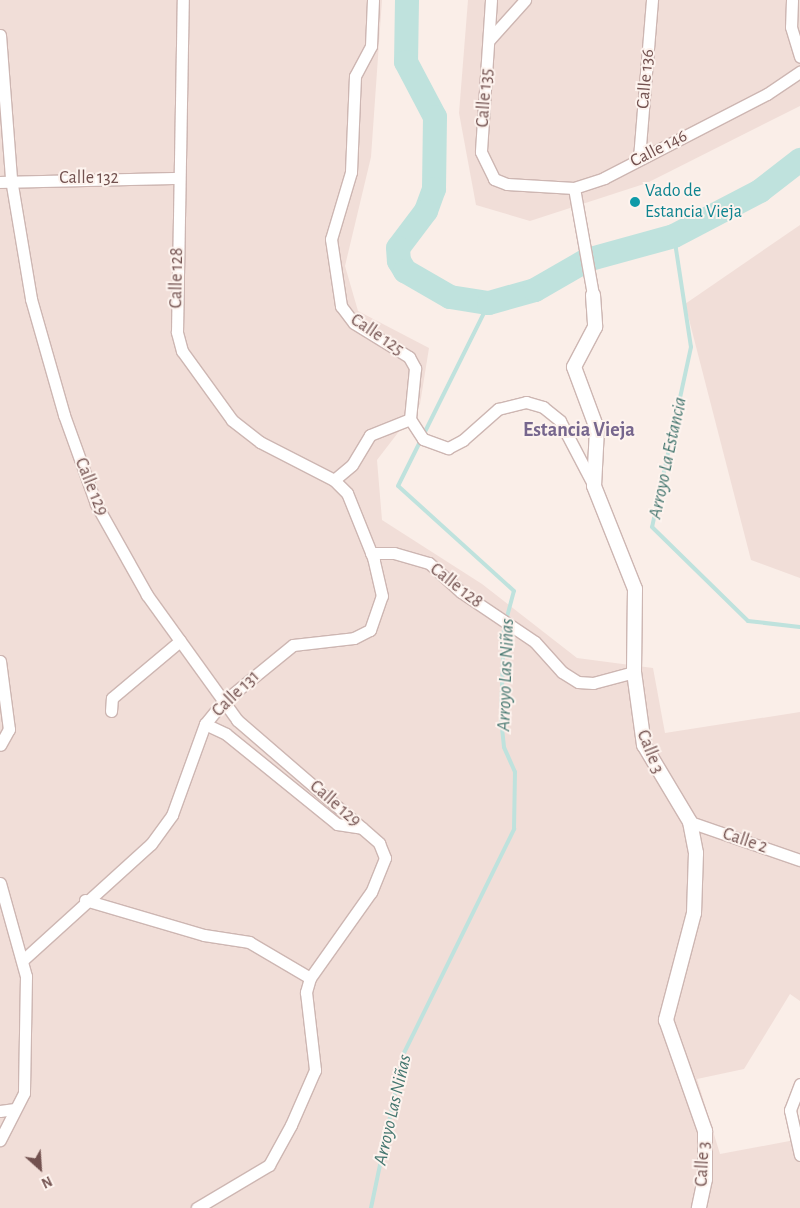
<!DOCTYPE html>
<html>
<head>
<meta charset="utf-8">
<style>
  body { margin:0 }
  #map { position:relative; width:800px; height:1208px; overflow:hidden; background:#faeee8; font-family:"Alegreya Sans",sans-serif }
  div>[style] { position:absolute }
  .residential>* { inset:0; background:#f1ded8 }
  .stream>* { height:4px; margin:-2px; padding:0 2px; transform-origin:2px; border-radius:2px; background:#bfe2dd }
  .river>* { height:24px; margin:-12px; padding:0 12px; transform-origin:12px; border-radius:12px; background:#bfe2dd }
  .roads { filter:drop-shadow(1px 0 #cdb6b2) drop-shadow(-1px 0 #cdb6b2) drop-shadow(0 1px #cdb6b2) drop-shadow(0 -1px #cdb6b2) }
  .minor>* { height:11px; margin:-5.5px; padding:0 5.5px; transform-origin:5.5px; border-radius:5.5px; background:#fff }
  .tertiary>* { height:14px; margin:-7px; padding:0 7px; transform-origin:7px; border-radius:7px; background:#fff }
  .dots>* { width:14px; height:14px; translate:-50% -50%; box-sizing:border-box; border:2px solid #fdf3ee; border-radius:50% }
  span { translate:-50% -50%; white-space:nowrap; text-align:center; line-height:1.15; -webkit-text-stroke:4px #fdf3ee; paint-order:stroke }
  .street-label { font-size:18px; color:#72514f }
  .culture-label { font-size:18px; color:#0d838f }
  .left { translate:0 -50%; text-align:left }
  .water-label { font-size:19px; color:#44766f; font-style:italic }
  .quarter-label { font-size:20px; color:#76668d; font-weight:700 }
  .north { position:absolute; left:15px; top:1143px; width:50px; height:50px; -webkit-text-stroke:4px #fdf3ee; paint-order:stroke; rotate:154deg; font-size:14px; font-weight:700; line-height:20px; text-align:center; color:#72514f }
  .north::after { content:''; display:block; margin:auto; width:18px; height:22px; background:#72514f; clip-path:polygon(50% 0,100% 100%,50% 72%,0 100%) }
</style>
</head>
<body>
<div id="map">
  <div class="residential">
    <div style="clip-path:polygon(0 0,382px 0,371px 157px,345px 266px,358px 311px,429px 348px,420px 404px,377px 460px,382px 520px,482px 584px,577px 658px,653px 668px,665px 733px,800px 712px,800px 1001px,790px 994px,744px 1069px,697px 1079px,720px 1154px,800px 1139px,800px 1208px,0 1208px)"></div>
    <div style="clip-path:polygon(468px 0,800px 0,800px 106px,647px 183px,530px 221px,476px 205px,459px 113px)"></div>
    <div style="clip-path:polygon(800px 225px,800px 578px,751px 560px,685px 304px)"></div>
  </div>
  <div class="stream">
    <div style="left:674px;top:236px;width:112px;rotate:81.3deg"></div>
    <div style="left:691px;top:347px;width:184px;rotate:102.2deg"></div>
    <div style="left:652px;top:527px;width:134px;rotate:44.4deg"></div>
    <div style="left:748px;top:621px;width:52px;rotate:6.6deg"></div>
    <div style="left:371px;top:1208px;width:156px;rotate:-78.2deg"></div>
    <div style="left:403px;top:1055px;width:252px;rotate:-63.8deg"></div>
    <div style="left:514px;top:829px;width:57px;rotate:-89deg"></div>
    <div style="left:515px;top:772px;width:27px;rotate:-114deg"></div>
    <div style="left:504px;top:747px;width:29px;rotate:-96deg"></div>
    <div style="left:501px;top:718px;width:90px;rotate:-88.1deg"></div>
    <div style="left:504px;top:628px;width:38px;rotate:-75deg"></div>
    <div style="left:514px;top:591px;width:156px;rotate:-137.8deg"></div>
    <div style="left:398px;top:486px;width:204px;rotate:-63.6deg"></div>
  </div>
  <div class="river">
    <div style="left:407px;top:0;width:62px;rotate:90.9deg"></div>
    <div style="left:406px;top:62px;width:62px;rotate:62.2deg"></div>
    <div style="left:435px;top:117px;width:72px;rotate:90.8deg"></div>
    <div style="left:434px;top:189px;width:23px;rotate:110deg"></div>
    <div style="left:426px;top:211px;width:46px;rotate:127.1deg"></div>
    <div style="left:398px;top:248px;width:13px;rotate:86deg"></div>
    <div style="left:399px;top:261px;width:12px;rotate:59deg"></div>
    <div style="left:405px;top:271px;width:52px;rotate:30deg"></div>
    <div style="left:450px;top:297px;width:39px;rotate:9deg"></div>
    <div style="left:489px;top:303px;width:48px;rotate:-15.8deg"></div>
    <div style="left:535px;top:290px;width:60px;rotate:-30deg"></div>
    <div style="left:587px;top:260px;width:90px;rotate:-15.4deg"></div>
    <div style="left:674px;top:236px;width:97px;rotate:-27.6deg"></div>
    <div style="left:760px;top:191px;width:51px;rotate:-37.8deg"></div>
  </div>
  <div class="roads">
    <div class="minor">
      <div style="left:373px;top:0;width:46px;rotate:92.5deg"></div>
      <div style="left:371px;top:46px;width:34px;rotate:118deg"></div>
      <div style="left:355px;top:76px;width:96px;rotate:92.4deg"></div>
      <div style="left:351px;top:172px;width:70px;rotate:106.6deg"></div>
      <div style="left:331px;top:239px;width:68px;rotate:81.5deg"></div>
      <div style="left:341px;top:306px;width:21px;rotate:53deg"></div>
      <div style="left:354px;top:323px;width:65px;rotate:31.7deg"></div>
      <div style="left:409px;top:357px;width:13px;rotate:61deg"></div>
      <div style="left:415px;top:368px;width:51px;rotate:95.6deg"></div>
      <div style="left:410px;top:419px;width:24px;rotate:57deg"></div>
      <div style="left:423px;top:439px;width:27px;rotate:20deg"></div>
      <div style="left:448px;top:448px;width:17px;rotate:-28deg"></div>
      <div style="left:463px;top:440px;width:47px;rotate:-41.5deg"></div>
      <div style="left:498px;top:409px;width:29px;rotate:-14deg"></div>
      <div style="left:526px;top:402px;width:18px;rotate:16deg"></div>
      <div style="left:543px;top:407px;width:22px;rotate:39deg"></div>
      <div style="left:560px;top:421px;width:73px;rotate:62.4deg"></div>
      <div style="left:491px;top:0;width:152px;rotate:93.8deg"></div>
      <div style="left:481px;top:152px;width:30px;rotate:64deg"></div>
      <div style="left:494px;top:179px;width:14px;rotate:21deg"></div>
      <div style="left:507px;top:184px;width:67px;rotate:3.4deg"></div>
      <div style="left:574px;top:188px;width:32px;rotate:-18deg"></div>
      <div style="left:604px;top:178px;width:183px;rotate:-27.3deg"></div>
      <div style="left:767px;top:94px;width:40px;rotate:-34deg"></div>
      <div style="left:792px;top:0;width:27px;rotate:92deg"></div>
      <div style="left:791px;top:27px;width:31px;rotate:73deg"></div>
      <div style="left:0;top:35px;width:144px;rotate:85.6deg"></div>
      <div style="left:11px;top:179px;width:122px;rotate:80.5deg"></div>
      <div style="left:31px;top:299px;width:121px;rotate:74.1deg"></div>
      <div style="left:64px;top:415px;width:95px;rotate:70.2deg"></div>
      <div style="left:96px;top:504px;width:104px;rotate:60.7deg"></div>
      <div style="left:147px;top:595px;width:154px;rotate:54.2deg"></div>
      <div style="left:237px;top:720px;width:165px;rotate:40.8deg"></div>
      <div style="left:362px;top:828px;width:23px;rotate:41deg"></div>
      <div style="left:379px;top:843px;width:16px;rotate:68deg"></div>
      <div style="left:385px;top:858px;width:37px;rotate:112deg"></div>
      <div style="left:371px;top:892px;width:105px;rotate:125.3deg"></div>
      <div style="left:310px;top:978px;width:15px;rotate:106deg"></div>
      <div style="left:306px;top:992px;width:79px;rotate:83.4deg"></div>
      <div style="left:315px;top:1070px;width:60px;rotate:113.6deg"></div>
      <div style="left:291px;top:1125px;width:46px;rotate:118.8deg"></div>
      <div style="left:269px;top:1165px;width:84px;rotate:149.2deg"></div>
      <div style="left:489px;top:40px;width:54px;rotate:-48deg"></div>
      <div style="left:639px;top:158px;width:159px;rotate:-85.3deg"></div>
      <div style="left:0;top:182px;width:179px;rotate:-1.3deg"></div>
      <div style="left:574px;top:188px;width:109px;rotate:79.9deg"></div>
      <div style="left:334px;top:480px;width:23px;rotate:-40deg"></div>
      <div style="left:352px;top:465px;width:35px;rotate:-59deg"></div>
      <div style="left:370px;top:435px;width:43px;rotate:-21.8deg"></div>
      <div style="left:371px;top:553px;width:23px"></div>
      <div style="left:394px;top:553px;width:36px;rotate:16deg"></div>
      <div style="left:429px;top:563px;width:43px;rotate:42.2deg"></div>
      <div style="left:461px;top:592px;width:89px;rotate:34deg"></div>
      <div style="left:535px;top:642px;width:40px;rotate:48deg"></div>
      <div style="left:562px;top:672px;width:19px;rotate:32deg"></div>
      <div style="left:578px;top:682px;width:15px;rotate:4deg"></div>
      <div style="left:593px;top:683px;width:42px;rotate:-15deg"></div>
      <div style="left:0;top:661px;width:69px;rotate:82.5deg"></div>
      <div style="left:9px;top:729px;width:18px;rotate:119deg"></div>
      <div style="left:111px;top:711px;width:13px;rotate:-86deg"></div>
      <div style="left:112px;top:698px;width:89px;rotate:-40deg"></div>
      <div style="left:205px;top:724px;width:23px;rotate:25deg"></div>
      <div style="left:226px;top:734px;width:143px;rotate:39deg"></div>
      <div style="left:337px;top:824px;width:25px;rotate:9deg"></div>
      <div style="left:690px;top:822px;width:116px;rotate:19.1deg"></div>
      <div style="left:0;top:883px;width:97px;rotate:74.4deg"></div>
      <div style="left:26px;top:976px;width:117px;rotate:91deg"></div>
      <div style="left:24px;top:1093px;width:53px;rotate:117.1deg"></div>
      <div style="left:85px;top:900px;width:124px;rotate:16.4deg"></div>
      <div style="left:204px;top:935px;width:46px;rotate:8.8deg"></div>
      <div style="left:249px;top:942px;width:71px;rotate:30.5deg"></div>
      <div style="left:24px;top:959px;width:171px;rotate:-42.2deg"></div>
      <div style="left:151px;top:844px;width:36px;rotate:-54deg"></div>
      <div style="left:172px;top:815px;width:97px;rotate:-70.1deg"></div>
      <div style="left:205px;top:724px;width:28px;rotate:-51deg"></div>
      <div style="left:223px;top:702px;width:90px;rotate:-39.2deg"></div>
      <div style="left:293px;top:645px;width:61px;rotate:-6.5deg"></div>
      <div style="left:354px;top:638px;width:18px;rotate:-27deg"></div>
      <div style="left:370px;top:630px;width:36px;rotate:-71deg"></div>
      <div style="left:382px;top:596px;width:37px;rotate:-103deg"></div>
      <div style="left:374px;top:560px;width:72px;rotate:-111.9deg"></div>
      <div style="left:347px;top:493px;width:18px;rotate:-135deg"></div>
      <div style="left:334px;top:480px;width:83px;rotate:-152.8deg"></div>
      <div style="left:260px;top:442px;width:36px;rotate:-142deg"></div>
      <div style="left:232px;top:420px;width:85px;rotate:-125.9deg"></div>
      <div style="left:182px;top:351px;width:20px;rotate:-105deg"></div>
      <div style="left:177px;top:332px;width:332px;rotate:-89deg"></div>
      <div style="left:800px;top:1084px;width:28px;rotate:111deg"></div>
      <div style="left:790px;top:1110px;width:46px;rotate:77.5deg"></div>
      <div style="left:0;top:1111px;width:15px;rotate:-8deg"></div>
    </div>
    <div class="tertiary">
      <div style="left:593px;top:295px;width:32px;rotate:86deg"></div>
      <div style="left:595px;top:327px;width:45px;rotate:117.7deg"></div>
      <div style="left:574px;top:367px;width:66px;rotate:69.6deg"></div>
      <div style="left:597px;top:429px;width:57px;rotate:93deg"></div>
      <div style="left:594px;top:486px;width:111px;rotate:68.3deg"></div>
      <div style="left:635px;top:589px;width:83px;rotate:90.7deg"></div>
      <div style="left:634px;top:672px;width:74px;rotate:82.2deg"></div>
      <div style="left:644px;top:745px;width:90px;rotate:59.1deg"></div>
      <div style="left:690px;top:822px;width:32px;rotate:79deg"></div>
      <div style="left:696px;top:853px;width:60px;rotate:91.9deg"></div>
      <div style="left:694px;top:913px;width:111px;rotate:104.7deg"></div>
      <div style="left:666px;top:1020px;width:118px;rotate:70.6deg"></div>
      <div style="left:705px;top:1131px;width:48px;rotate:90deg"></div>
      <div style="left:705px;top:1179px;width:30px;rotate:102deg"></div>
    </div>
  </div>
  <div class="dots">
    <div style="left:635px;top:202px;background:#0f9aa8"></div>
  </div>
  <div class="street-label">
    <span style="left:646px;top:79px;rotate:-85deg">Calle 136</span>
    <span style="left:485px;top:98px;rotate:-86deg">Calle 135</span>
    <span style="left:659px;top:149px;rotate:-27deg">Calle 146</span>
    <span style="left:89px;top:178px">Calle 132</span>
    <span style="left:177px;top:278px;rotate:-89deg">Calle 128</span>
    <span style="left:377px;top:335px;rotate:34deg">Calle 125</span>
    <span style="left:91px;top:487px;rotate:68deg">Calle 129</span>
    <span style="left:456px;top:586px;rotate:38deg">Calle 128</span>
    <span style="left:236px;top:694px;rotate:-44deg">Calle 131</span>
    <span style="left:650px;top:752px;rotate:68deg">Calle 3</span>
    <span style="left:335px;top:804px;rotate:41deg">Calle 129</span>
    <span style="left:745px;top:841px;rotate:19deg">Calle 2</span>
    <span style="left:703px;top:1164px;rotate:-87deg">Calle 3</span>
  </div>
  <div class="culture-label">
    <span class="left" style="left:645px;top:202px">Vado de<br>Estancia Vieja</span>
  </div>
  <div class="water-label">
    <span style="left:668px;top:458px;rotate:-78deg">Arroyo La Estancia</span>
    <span style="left:506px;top:675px;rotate:-88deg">Arroyo Las Niñas</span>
    <span style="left:393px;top:1110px;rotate:-77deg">Arroyo Las Niñas</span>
  </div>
  <div class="quarter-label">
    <span style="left:579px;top:430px">Estancia Vieja</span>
  </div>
  <div class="north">N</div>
</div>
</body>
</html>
